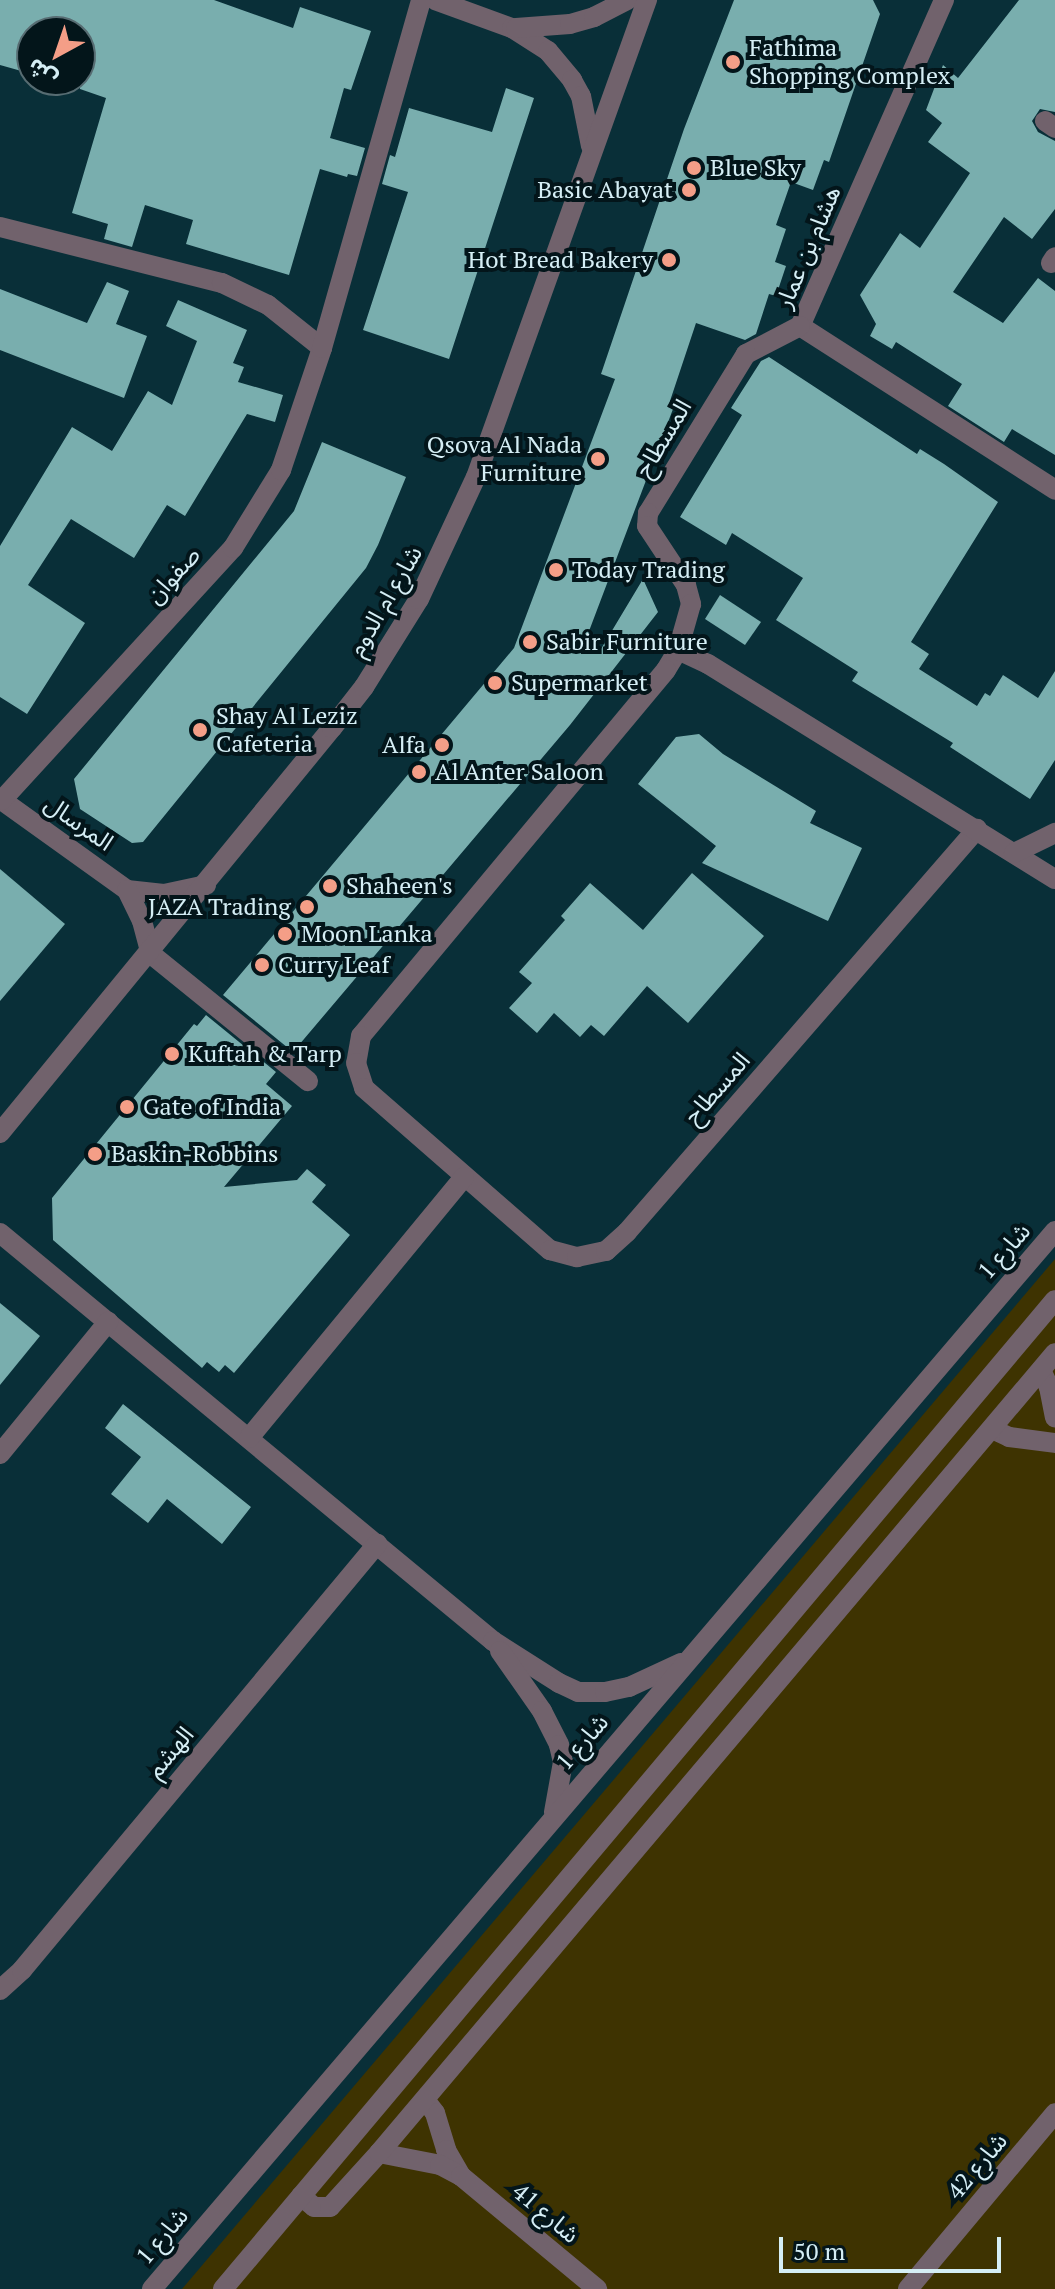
<!DOCTYPE html>
<html>
<head>
<meta charset="utf-8">
<style>
  body { margin:0 }
  #map { position:relative; width:1055px; height:2289px; overflow:hidden; background:#092f38; font-family:"PT Serif","Noto Sans Arabic",serif }
  div>[style] { position:absolute }
  .green>* { inset:0; background:#3e3301 }
  .building>* { inset:0; background:#79aeae }
  .minor>* { height:20px; margin:-10px; padding:0 10px; transform-origin:10px; border-radius:10px; background:#71626c }
  .dots>* { width:22px; height:22px; translate:-50% -50%; box-sizing:border-box; border:4px solid #03151a; border-radius:50% }
  span { translate:-50% -50%; white-space:nowrap; text-align:center; line-height:1.15; -webkit-text-stroke:8px #03151a; paint-order:stroke }
  .poi-label { font-size:24px; color:#d5eef5 }
  .left { translate:0 -50%; text-align:left }
  .right { translate:-100% -50%; text-align:right }
  .street-label { font-size:24px; color:#d5eef5 }
  .north { position:absolute; left:16px; top:16px; width:80px; height:80px; box-sizing:border-box; background:#03151a; border:2px solid #576c72; border-radius:50%; rotate:220deg; font-size:22px; font-weight:700; line-height:32px; text-align:center; color:#d5eef5 }
  .north::after { content:''; display:block; margin:auto; width:28px; height:36px; background:#f49e87; clip-path:polygon(50% 0,100% 100%,50% 72%,0 100%) }
  .scale { position:absolute; left:779px; top:2237px; width:222px; height:36px; box-sizing:border-box; border:4px solid #d5eef5; border-top:0; padding-left:10px; font-size:24px; line-height:28px; white-space:nowrap; color:#d5eef5; -webkit-text-stroke:6px #03151a; paint-order:stroke }
</style>
</head>
<body>
<div id="map">
  <div class="green">
    <div style="clip-path:polygon(1055px 1259px,1055px 2289px,182px 2289px)"></div>
  </div>
  <div class="building">
    <div style="clip-path:polygon(0 0,214px 0,293px 28px,300px 7px,371px 31px,351px 90px,344px 88px,330px 138px,365px 148px,357px 176px,348px 174px,347px 177px,320px 169px,289px 275px,186px 244px,193px 220px,145px 205px,132px 247px,104px 239px,108px 224px,72px 213px,106px 98px,80px 89px,80px 32px,32px 32px,32px 74px,0 65px)"></div>
    <div style="clip-path:polygon(734px 0,873px 0,880px 14px,829px 162px,824px 160px,813px 190px,791px 182px,776px 225px,786px 229px,775px 262px,786px 266px,776px 296px,769px 294px,756px 334px,745px 340px,696px 323px,668px 407px,673px 409px,583px 647px,598px 654px,643px 579px,658px 612px,570px 725px,293px 1052px,223px 995px,514px 648px,615px 379px,601px 374px,684px 129px)"></div>
    <div style="clip-path:polygon(1019px 0,1055px 0,1055px 112px,1040px 109px,1032px 121px,1038px 132px,1055px 141px,1055px 209px,1032px 239px,1004px 217px,953px 292px,1003px 323px,1038px 278px,1055px 291px,1055px 455px,1012px 429px,1004px 442px,948px 406px,962px 384px,896px 342px,892px 349px,870px 336px,876px 324px,860px 295px,900px 233px,920px 248px,970px 173px,928px 142px,942px 123px,926px 110px,943px 65px,958px 78px)"></div>
    <div style="clip-path:polygon(506px 88px,534px 98px,449px 359px,363px 330px,408px 192px,382px 184px,390px 155px,395px 157px,409px 108px,492px 132px)"></div>
    <div style="clip-path:polygon(107px 282px,129px 291px,116px 324px,147px 336px,124px 398px,0 350px,0 289px,87px 323px)"></div>
    <div style="clip-path:polygon(178px 300px,247px 330px,233px 363px,244px 367px,238px 382px,283px 395px,275px 422px,247px 414px,185px 516px,167px 505px,134px 558px,71px 519px,28px 585px,85px 623px,27px 714px,0 697px,0 546px,72px 427px,112px 451px,148px 391px,172px 405px,197px 341px,166px 326px)"></div>
    <div style="clip-path:polygon(769px 357px,917px 454px,920px 449px,944px 464px,998px 502px,911px 642px,929px 654px,919px 669px,977px 706px,985px 693px,990px 696px,1003px 675px,1038px 698px,1055px 671px,1055px 760px,1030px 799px,950px 747px,953px 743px,852px 681px,858px 672px,776px 620px,803px 578px,732px 533px,726px 545px,680px 517px,742px 415px,731px 408px,761px 361px)"></div>
    <div style="clip-path:polygon(322px 442px,406px 477px,378px 545px,366px 568px,143px 842px,132px 843px,80px 809px,74px 779px,294px 511px)"></div>
    <div style="clip-path:polygon(720px 595px,761px 622px,745px 645px,705px 619px)"></div>
    <div style="clip-path:polygon(699px 734px,723px 754px,816px 811px,810px 823px,862px 848px,828px 921px,702px 863px,716px 846px,638px 784px,676px 737px)"></div>
    <div style="clip-path:polygon(0 869px,65px 924px,0 1001px)"></div>
    <div style="clip-path:polygon(692px 873px,764px 936px,688px 1023px,647px 986px,604px 1036px,591px 1025px,580px 1037px,554px 1013px,537px 1033px,509px 1008px,532px 983px,519px 972px,565px 920px,561px 916px,590px 883px,643px 930px)"></div>
    <div style="clip-path:polygon(206px 1015px,276px 1072px,266px 1084px,292px 1106px,224px 1187px,297px 1180px,307px 1169px,326px 1185px,312px 1202px,350px 1235px,234px 1373px,225px 1365px,219px 1372px,207px 1362px,202px 1368px,53px 1240px,52px 1198px,194px 1024px,197px 1026px)"></div>
    <div style="clip-path:polygon(0 1303px,40px 1336px,0 1385px)"></div>
    <div style="clip-path:polygon(123px 1404px,251px 1507px,222px 1544px,167px 1499px,148px 1523px,111px 1494px,141px 1457px,105px 1428px)"></div>
  </div>
  <div class="minor">
    <div style="left:435px;top:0;width:82px;rotate:20deg"></div>
    <div style="left:512px;top:28px;width:43px;rotate:32.6deg"></div>
    <div style="left:548px;top:51px;width:38px;rotate:50deg"></div>
    <div style="left:572px;top:80px;width:18px;rotate:61deg"></div>
    <div style="left:581px;top:96px;width:51px;rotate:78.7deg"></div>
    <div style="left:944px;top:0;width:356px;rotate:113.8deg"></div>
    <div style="left:800px;top:326px;width:303px;rotate:32.7deg"></div>
    <div style="left:516px;top:28px;width:54px;rotate:-4.2deg"></div>
    <div style="left:570px;top:24px;width:25px;rotate:-16deg"></div>
    <div style="left:594px;top:17px;width:37px;rotate:-27deg"></div>
    <div style="left:1045px;top:121px;width:12px;rotate:35deg"></div>
    <div style="left:0;top:227px;width:229px;rotate:14.2deg"></div>
    <div style="left:222px;top:283px;width:51px;rotate:25.6deg"></div>
    <div style="left:268px;top:305px;width:69px;rotate:38.5deg"></div>
    <div style="left:1051px;top:263px;width:7px;rotate:-56deg"></div>
    <div style="left:800px;top:326px;width:61px;rotate:152.6deg"></div>
    <div style="left:746px;top:354px;width:187px;rotate:121.6deg"></div>
    <div style="left:648px;top:513px;width:13px;rotate:94deg"></div>
    <div style="left:647px;top:526px;width:71px;rotate:56.5deg"></div>
    <div style="left:686px;top:585px;width:20px;rotate:75deg"></div>
    <div style="left:691px;top:604px;width:48px;rotate:105.8deg"></div>
    <div style="left:678px;top:650px;width:23px;rotate:121deg"></div>
    <div style="left:666px;top:670px;width:476px;rotate:129.8deg"></div>
    <div style="left:361px;top:1036px;width:27px;rotate:100deg"></div>
    <div style="left:356px;top:1063px;width:26px;rotate:72deg"></div>
    <div style="left:364px;top:1088px;width:247px;rotate:41.1deg"></div>
    <div style="left:550px;top:1250px;width:28px;rotate:15deg"></div>
    <div style="left:577px;top:1257px;width:30px;rotate:-12deg"></div>
    <div style="left:606px;top:1251px;width:28px;rotate:-42deg"></div>
    <div style="left:627px;top:1232px;width:534px;rotate:-49.03deg"></div>
    <div style="left:678px;top:650px;width:33px;rotate:25deg"></div>
    <div style="left:708px;top:664px;width:408px;rotate:31.8deg"></div>
    <div style="left:0;top:799px;width:156px;rotate:35.6deg"></div>
    <div style="left:127px;top:890px;width:37px;rotate:6deg"></div>
    <div style="left:164px;top:894px;width:43px;rotate:-12.1deg"></div>
    <div style="left:2px;top:800px;width:342px;rotate:-47.5deg"></div>
    <div style="left:233px;top:548px;width:92px;rotate:-58.4deg"></div>
    <div style="left:281px;top:470px;width:129px;rotate:-71.4deg"></div>
    <div style="left:322px;top:348px;width:362px;rotate:-74.1deg"></div>
    <div style="left:1014px;top:853px;width:46px;rotate:-26deg"></div>
    <div style="left:127px;top:890px;width:34px;rotate:64deg"></div>
    <div style="left:142px;top:921px;width:34px;rotate:75deg"></div>
    <div style="left:151px;top:954px;width:202px;rotate:39deg"></div>
    <div style="left:0;top:1133px;width:524px;rotate:-50.66deg"></div>
    <div style="left:332px;top:728px;width:52px;rotate:-52deg"></div>
    <div style="left:364px;top:687px;width:104px;rotate:-58deg"></div>
    <div style="left:419px;top:599px;width:135px;rotate:-65deg"></div>
    <div style="left:476px;top:477px;width:507px;rotate:-70.28deg"></div>
    <div style="left:0;top:1233px;width:640px;rotate:39.61deg"></div>
    <div style="left:493px;top:1641px;width:78px;rotate:32.5deg"></div>
    <div style="left:559px;top:1683px;width:21px;rotate:25deg"></div>
    <div style="left:578px;top:1692px;width:27px"></div>
    <div style="left:605px;top:1692px;width:25px;rotate:-12deg"></div>
    <div style="left:629px;top:1687px;width:57px;rotate:-24.8deg"></div>
    <div style="left:1041px;top:1370px;width:19px;rotate:65deg"></div>
    <div style="left:1049px;top:1387px;width:31px;rotate:79deg"></div>
    <div style="left:992px;top:1429px;width:19px;rotate:25deg"></div>
    <div style="left:1009px;top:1437px;width:46px;rotate:7.4deg"></div>
    <div style="left:249px;top:1438px;width:338px;rotate:-50.5deg"></div>
    <div style="left:0;top:1454px;width:171px;rotate:-50.7deg"></div>
    <div style="left:500px;top:1651px;width:73px;rotate:55deg"></div>
    <div style="left:542px;top:1711px;width:38px;rotate:63deg"></div>
    <div style="left:559px;top:1745px;width:17px;rotate:77deg"></div>
    <div style="left:563px;top:1762px;width:51px;rotate:100.2deg"></div>
    <div style="left:0;top:1990px;width:30px;rotate:-42deg"></div>
    <div style="left:22px;top:1970px;width:555px;rotate:-50.19deg"></div>
    <div style="left:425px;top:2100px;width:16px;rotate:52deg"></div>
    <div style="left:435px;top:2113px;width:39px;rotate:73deg"></div>
    <div style="left:446px;top:2150px;width:30px;rotate:60deg"></div>
    <div style="left:379px;top:2153px;width:62px;rotate:11.1deg"></div>
    <div style="left:440px;top:2165px;width:24px;rotate:28deg"></div>
    <div style="left:461px;top:2176px;width:177px;rotate:39.7deg"></div>
    <div style="left:301px;top:2196px;width:17px;rotate:40deg"></div>
    <div style="left:314px;top:2207px;width:16px"></div>
    <div style="left:330px;top:2207px;width:73px;rotate:-47.8deg"></div>
    <div style="left:379px;top:2153px;width:1047px;rotate:-49.8deg"></div>
    <div style="left:152px;top:2289px;width:1391px;rotate:-49.52deg"></div>
    <div style="left:223px;top:2289px;width:1292px;rotate:-49.93deg"></div>
    <div style="left:908px;top:2289px;width:229px;rotate:-50.1deg"></div>
  </div>
  <div class="dots">
    <div style="left:733px;top:62px;background:#f49e87"></div>
    <div style="left:694px;top:168px;background:#f49e87"></div>
    <div style="left:689px;top:190px;background:#f49e87"></div>
    <div style="left:669px;top:260px;background:#f49e87"></div>
    <div style="left:598px;top:459px;background:#f49e87"></div>
    <div style="left:556px;top:570px;background:#f49e87"></div>
    <div style="left:530px;top:642px;background:#f49e87"></div>
    <div style="left:495px;top:683px;background:#f49e87"></div>
    <div style="left:200px;top:730px;background:#f49e87"></div>
    <div style="left:442px;top:745px;background:#f49e87"></div>
    <div style="left:419px;top:772px;background:#f49e87"></div>
    <div style="left:330px;top:886px;background:#f49e87"></div>
    <div style="left:307px;top:907px;background:#f49e87"></div>
    <div style="left:285px;top:934px;background:#f49e87"></div>
    <div style="left:262px;top:965px;background:#f49e87"></div>
    <div style="left:172px;top:1054px;background:#f49e87"></div>
    <div style="left:127px;top:1107px;background:#f49e87"></div>
    <div style="left:95px;top:1154px;background:#f49e87"></div>
  </div>
  <div class="poi-label">
    <span class="left" style="left:749px;top:62px">Fathima<br>Shopping Complex</span>
    <span class="left" style="left:710px;top:168px">Blue Sky</span>
    <span class="right" style="left:673px;top:190px">Basic Abayat</span>
    <span class="right" style="left:653px;top:260px">Hot Bread Bakery</span>
    <span class="right" style="left:582px;top:459px">Qsova Al Nada<br>Furniture</span>
    <span class="left" style="left:572px;top:570px">Today Trading</span>
    <span class="left" style="left:546px;top:642px">Sabir Furniture</span>
    <span class="left" style="left:511px;top:683px">Supermarket</span>
    <span class="left" style="left:216px;top:730px">Shay Al Leziz<br>Cafeteria</span>
    <span class="right" style="left:426px;top:745px">Alfa</span>
    <span class="left" style="left:435px;top:772px">Al Anter Saloon</span>
    <span class="left" style="left:346px;top:886px">Shaheen's</span>
    <span class="right" style="left:291px;top:907px">JAZA Trading</span>
    <span class="left" style="left:301px;top:934px">Moon Lanka</span>
    <span class="left" style="left:278px;top:965px">Curry Leaf</span>
    <span class="left" style="left:188px;top:1054px">Kuftah &amp; Tarp</span>
    <span class="left" style="left:143px;top:1107px">Gate of India</span>
    <span class="left" style="left:111px;top:1154px">Baskin-Robbins</span>
  </div>
  <div class="street-label">
    <span style="left:808px;top:247px;rotate:-67deg">هشام بن عمار</span>
    <span style="left:663px;top:438px;rotate:-59deg">المسطاح</span>
    <span style="left:173px;top:575px;rotate:-48deg">صفوان</span>
    <span style="left:385px;top:601px;rotate:-60deg">شارع ام الدوم</span>
    <span style="left:79px;top:823px;rotate:35deg">المرسال</span>
    <span style="left:717px;top:1088px;rotate:-49deg">المسطاح</span>
    <span style="left:1004px;top:1251px;rotate:-49deg">شارع 1</span>
    <span style="left:582px;top:1742px;rotate:-49deg">شارع 1</span>
    <span style="left:170px;top:1752px;rotate:-50deg">الهشم</span>
    <span style="left:977px;top:2166px;rotate:-50deg">شارع 42</span>
    <span style="left:546px;top:2213px;rotate:40deg">شارع 41</span>
    <span style="left:162px;top:2236px;rotate:-50deg">شارع 1</span>
  </div>
  <div class="north">ش</div>
  <div class="scale">50 m</div>
</div>
</body>
</html>
